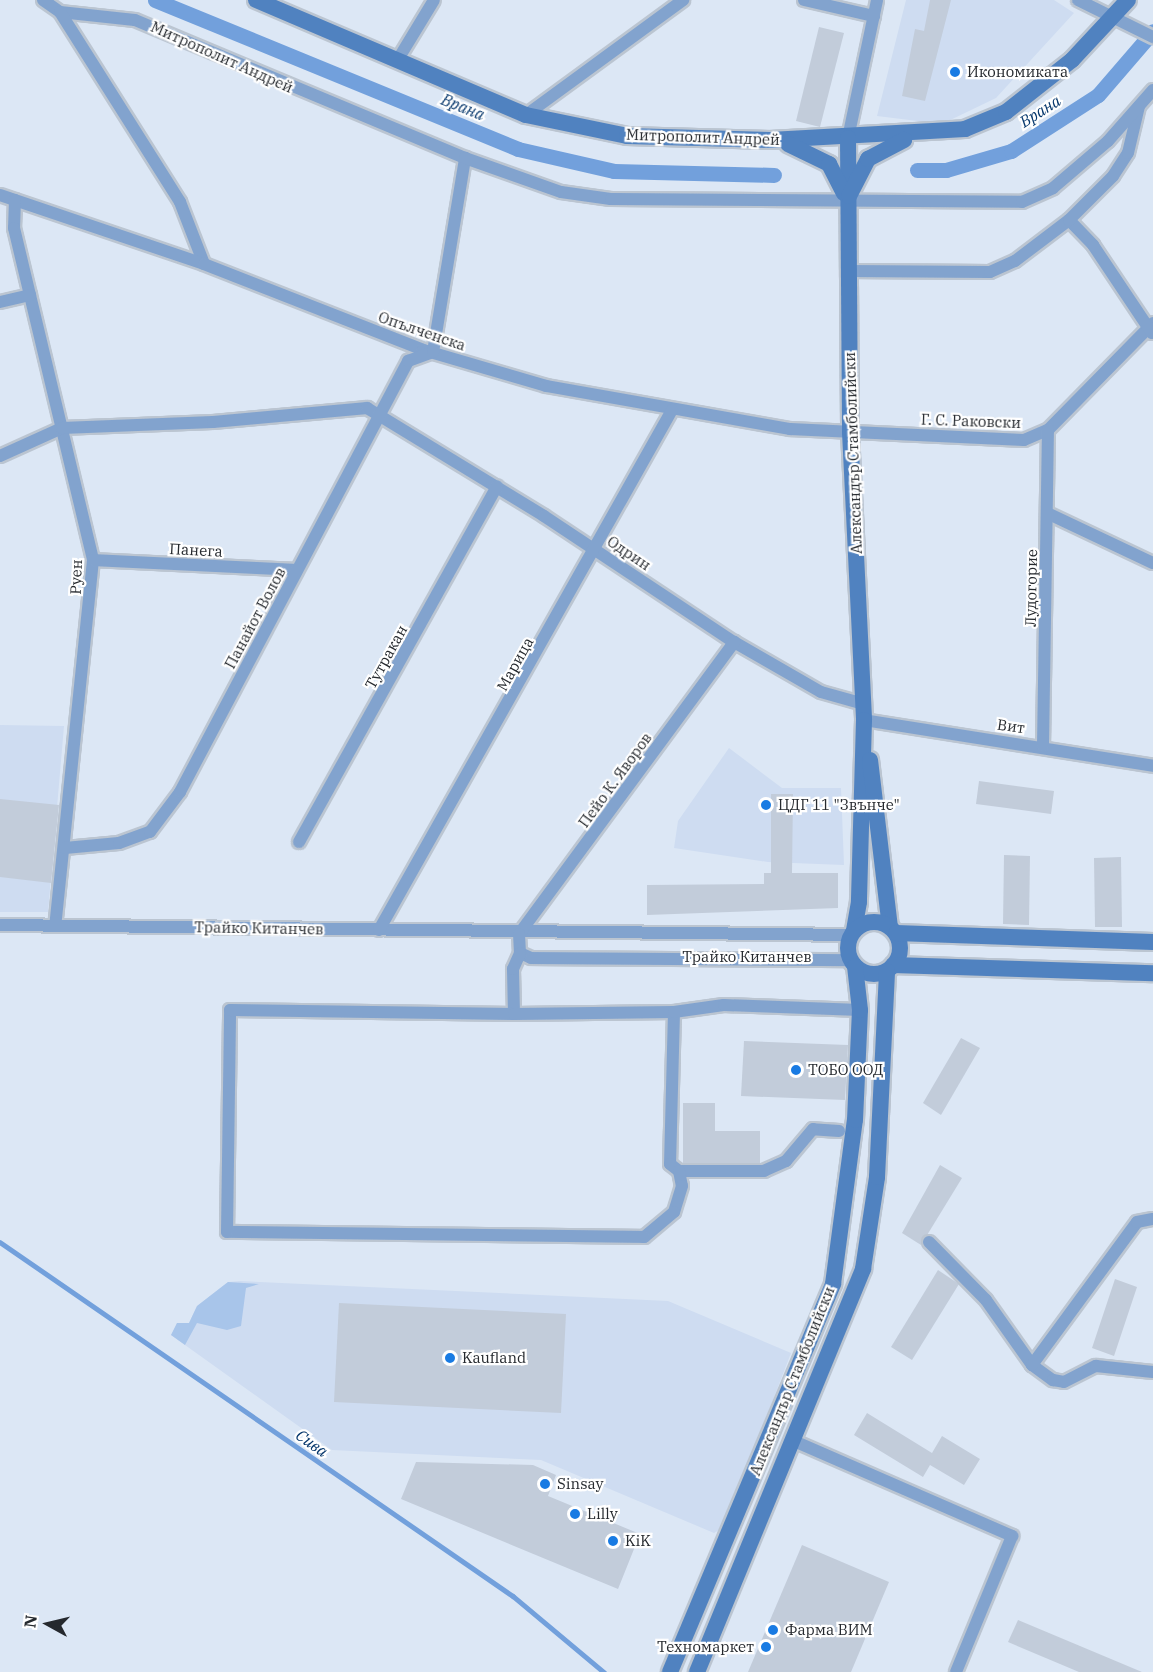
<!DOCTYPE html>
<html>
<head>
<meta charset="utf-8">
<style>
  body { margin:0 }
  #map { position:relative; width:1153px; height:1672px; overflow:hidden; background:#dce7f5; font-family:"IBM Plex Serif",serif }
  div>[style] { position:absolute }
  .built>* { inset:0; background:#cedcf1 }
  .green>* { inset:0; background:#a8c5ea }
  .stream>* { height:4.5px; margin:-2.25px; padding:0 2.25px; transform-origin:2.25px; border-radius:2.25px; background:#72a0dc }
  .canal>* { height:15px; margin:-7.5px; padding:0 7.5px; transform-origin:7.5px; border-radius:7.5px; background:#72a0dc }
  .building>* { inset:0; background:#c2ccda }
  .roads { filter:drop-shadow(2px 0 #bbc5d1) drop-shadow(-2px 0 #bbc5d1) drop-shadow(0 2px #bbc5d1) drop-shadow(0 -2px #bbc5d1) }
  .street>* { height:12px; margin:-6px; padding:0 6px; transform-origin:6px; border-radius:6px; background:#82a3ce }
  .secondary>* { height:16px; margin:-8px; padding:0 8px; transform-origin:8px; border-radius:8px; background:#5082c0 }
  .secondary>.ring { margin:-8px; padding:0; box-sizing:content-box; background:none; border:16px solid #5082c0; border-radius:50% }
  .dots>* { width:16px; height:16px; translate:-50% -50%; box-sizing:border-box; border:3px solid #fff; border-radius:50% }
  span { translate:-50% -50%; white-space:nowrap; text-align:center; line-height:1.15; -webkit-text-stroke:4.5px #fff; paint-order:stroke }
  .street-label { font-size:15px; color:#25292e }
  .poi-label { font-size:15px; color:#25292e }
  .left { translate:0 -50%; text-align:left }
  .right { translate:-100% -50%; text-align:right }
  .water-label { font-size:16px; color:#06376c; font-style:italic }
  .north { position:absolute; left:18px; top:1594px; width:60px; height:60px; -webkit-text-stroke:4px #fff; paint-order:stroke; rotate:278deg; font-size:16px; font-weight:700; line-height:24px; text-align:center; color:#25292e }
  .north::after { content:''; display:block; margin:auto; width:21px; height:27px; background:#25292e; clip-path:polygon(50% 0,100% 100%,50% 72%,0 100%) }
</style>
</head>
<body>
<div id="map">
  <div class="built">
    <div style="clip-path:polygon(906px 0,1054px 0,1074px 13px,996px 98px,942px 124px,877px 116px)"></div>
    <div style="clip-path:polygon(0 725px,64px 726px,48px 912px,0 912px)"></div>
    <div style="clip-path:polygon(729px 748px,782px 788px,841px 788px,844px 865px,768px 862px,674px 848px,678px 821px)"></div>
    <div style="clip-path:polygon(240px 1281px,668px 1301px,791px 1353px,724px 1527px,714px 1533px,541px 1460px,332px 1450px,171px 1335px,177px 1323px,189px 1323px,197px 1306px,228px 1282px)"></div>
  </div>
  <div class="green">
    <div style="clip-path:polygon(228px 1282px,259px 1284px,246px 1288px,241px 1326px,227px 1330px,197px 1323px,185px 1345px,171px 1335px,177px 1323px,189px 1323px,197px 1306px)"></div>
  </div>
  <div class="stream">
    <div style="left:0;top:1242px;width:623px;rotate:34.61deg"></div>
    <div style="left:513px;top:1596px;width:119px;rotate:39.9deg"></div>
  </div>
  <div class="canal">
    <div style="left:155px;top:0;width:392px;rotate:22.3deg"></div>
    <div style="left:518px;top:149px;width:98px;rotate:12.9deg"></div>
    <div style="left:614px;top:171px;width:160px;rotate:1.4deg"></div>
    <div style="left:917px;top:170px;width:29px"></div>
    <div style="left:946px;top:170px;width:68px;rotate:-16.3deg"></div>
    <div style="left:1011px;top:151px;width:103px;rotate:-32.8deg"></div>
    <div style="left:1098px;top:95px;width:84px;rotate:-49.3deg"></div>
  </div>
  <div class="building">
    <div style="clip-path:polygon(930px 0,951px 0,925px 101px,902px 96px,915px 29px,924px 31px)"></div>
    <div style="clip-path:polygon(819px 27px,844px 33px,820px 127px,796px 121px)"></div>
    <div style="clip-path:polygon(979px 781px,1054px 791px,1051px 814px,976px 804px)"></div>
    <div style="clip-path:polygon(771px 794px,793px 794px,792px 873px,838px 873px,838px 908px,647px 915px,647px 885px,764px 884px,764px 873px,771px 873px)"></div>
    <div style="clip-path:polygon(0 799px,59px 805px,51px 883px,0 877px)"></div>
    <div style="clip-path:polygon(1004px 855px,1030px 856px,1029px 925px,1003px 924px)"></div>
    <div style="clip-path:polygon(1121px 857px,1122px 927px,1095px 927px,1094px 858px)"></div>
    <div style="clip-path:polygon(961px 1038px,980px 1048px,941px 1115px,923px 1103px)"></div>
    <div style="clip-path:polygon(744px 1041px,848px 1045px,845px 1100px,741px 1096px)"></div>
    <div style="clip-path:polygon(683px 1103px,715px 1103px,715px 1131px,760px 1131px,760px 1163px,683px 1163px)"></div>
    <div style="clip-path:polygon(940px 1165px,962px 1178px,921px 1245px,902px 1233px)"></div>
    <div style="clip-path:polygon(938px 1270px,959px 1284px,912px 1360px,891px 1347px)"></div>
    <div style="clip-path:polygon(1115px 1279px,1137px 1287px,1114px 1356px,1092px 1348px)"></div>
    <div style="clip-path:polygon(339px 1303px,566px 1314px,561px 1413px,334px 1402px)"></div>
    <div style="clip-path:polygon(867px 1413px,932px 1453px,942px 1436px,980px 1459px,964px 1485px,930px 1465px,923px 1477px,854px 1435px)"></div>
    <div style="clip-path:polygon(416px 1462px,533px 1465px,556px 1475px,548px 1496px,640px 1534px,618px 1589px,401px 1499px)"></div>
    <div style="clip-path:polygon(802px 1545px,889px 1582px,851px 1672px,748px 1672px)"></div>
    <div style="clip-path:polygon(1018px 1620px,1142px 1672px,1079px 1672px,1008px 1642px)"></div>
  </div>
  <div class="roads">
    <div class="street">
      <div style="left:43px;top:0;width:21px;rotate:35deg"></div>
      <div style="left:60px;top:12px;width:75px;rotate:6.1deg"></div>
      <div style="left:135px;top:20px;width:358px;rotate:22.7deg"></div>
      <div style="left:804px;top:0;width:72px;rotate:12.9deg"></div>
      <div style="left:1078px;top:0;width:84px;rotate:26.3deg"></div>
      <div style="left:60px;top:12px;width:225px;rotate:57.7deg"></div>
      <div style="left:180px;top:202px;width:66px;rotate:68.8deg"></div>
      <div style="left:397px;top:61px;width:71px;rotate:-58.8deg"></div>
      <div style="left:526px;top:115px;width:195px;rotate:-36.2deg"></div>
      <div style="left:848px;top:138px;width:141px;rotate:-78.1deg"></div>
      <div style="left:0;top:195px;width:215px;rotate:18.7deg"></div>
      <div style="left:204px;top:264px;width:235px;rotate:21.4deg"></div>
      <div style="left:423px;top:350px;width:128px;rotate:16.3deg"></div>
      <div style="left:546px;top:386px;width:248px;rotate:10deg"></div>
      <div style="left:790px;top:429px;width:234px;rotate:2.7deg"></div>
      <div style="left:1024px;top:440px;width:26px;rotate:-23deg"></div>
      <div style="left:1048px;top:430px;width:150px;rotate:-45.5deg"></div>
      <div style="left:15px;top:200px;width:28px;rotate:92deg"></div>
      <div style="left:14px;top:228px;width:341px;rotate:76.6deg"></div>
      <div style="left:93px;top:560px;width:368px;rotate:95.9deg"></div>
      <div style="left:1069px;top:220px;width:35px;rotate:46deg"></div>
      <div style="left:1093px;top:245px;width:106px;rotate:56.2deg"></div>
      <div style="left:848px;top:271px;width:142px;rotate:0.4deg"></div>
      <div style="left:990px;top:272px;width:27px;rotate:-24deg"></div>
      <div style="left:1015px;top:261px;width:68px;rotate:-37.2deg"></div>
      <div style="left:1069px;top:220px;width:62px;rotate:-45deg"></div>
      <div style="left:1113px;top:176px;width:27px;rotate:-57deg"></div>
      <div style="left:1128px;top:153px;width:48px;rotate:-76.8deg"></div>
      <div style="left:0;top:302px;width:31px;rotate:-13deg"></div>
      <div style="left:0;top:456px;width:68px;rotate:-24.3deg"></div>
      <div style="left:62px;top:428px;width:151px;rotate:-2.3deg"></div>
      <div style="left:213px;top:422px;width:155px;rotate:-5.2deg"></div>
      <div style="left:367px;top:408px;width:207px;rotate:31.4deg"></div>
      <div style="left:544px;top:516px;width:228px;rotate:33.6deg"></div>
      <div style="left:734px;top:642px;width:100px;rotate:29.9deg"></div>
      <div style="left:821px;top:692px;width:45px;rotate:15.6deg"></div>
      <div style="left:1047px;top:513px;width:117px;rotate:25.3deg"></div>
      <div style="left:93px;top:560px;width:204px;rotate:2.8deg"></div>
      <div style="left:864px;top:720px;width:293px;rotate:9deg"></div>
      <div style="left:1043px;top:746px;width:316px;rotate:-89.1deg"></div>
      <div style="left:299px;top:842px;width:407px;rotate:-60.9deg"></div>
      <div style="left:65px;top:848px;width:54px;rotate:-5.3deg"></div>
      <div style="left:119px;top:843px;width:33px;rotate:-20deg"></div>
      <div style="left:150px;top:832px;width:50px;rotate:-53.1deg"></div>
      <div style="left:180px;top:792px;width:488px;rotate:-62.1deg"></div>
      <div style="left:408px;top:361px;width:27px;rotate:-20deg"></div>
      <div style="left:433px;top:352px;width:197px;rotate:-80.6deg"></div>
      <div style="left:465px;top:158px;width:102px;rotate:19.5deg"></div>
      <div style="left:561px;top:192px;width:50px;rotate:8deg"></div>
      <div style="left:611px;top:199px;width:411px;rotate:0.4deg"></div>
      <div style="left:1022px;top:202px;width:34px;rotate:-24deg"></div>
      <div style="left:1053px;top:188px;width:72px;rotate:-40.5deg"></div>
      <div style="left:1108px;top:141px;width:68px;rotate:-48.6deg"></div>
      <div style="left:0;top:925px;width:851px;rotate:0.67deg"></div>
      <div style="left:379px;top:930px;width:597px;rotate:-60.6deg"></div>
      <div style="left:519px;top:934px;width:363px;rotate:-53.6deg"></div>
      <div style="left:519px;top:934px;width:19px;rotate:87deg"></div>
      <div style="left:520px;top:953px;width:12px;rotate:24deg"></div>
      <div style="left:531px;top:958px;width:320px;rotate:0.4deg"></div>
      <div style="left:674px;top:1012px;width:152px;rotate:91.5deg"></div>
      <div style="left:670px;top:1164px;width:11px;rotate:38deg"></div>
      <div style="left:514px;top:1014px;width:45px;rotate:-91.3deg"></div>
      <div style="left:513px;top:969px;width:17px;rotate:-66deg"></div>
      <div style="left:839px;top:1131px;width:26px;rotate:-176deg"></div>
      <div style="left:813px;top:1129px;width:42px;rotate:130.2deg"></div>
      <div style="left:786px;top:1161px;width:24px;rotate:156deg"></div>
      <div style="left:764px;top:1171px;width:85px;rotate:180deg"></div>
      <div style="left:679px;top:1171px;width:15px;rotate:79deg"></div>
      <div style="left:682px;top:1186px;width:27px;rotate:107deg"></div>
      <div style="left:674px;top:1212px;width:39px;rotate:140deg"></div>
      <div style="left:644px;top:1237px;width:417px;rotate:-179.3deg"></div>
      <div style="left:227px;top:1232px;width:222px;rotate:-89.2deg"></div>
      <div style="left:230px;top:1010px;width:284px;rotate:0.8deg"></div>
      <div style="left:514px;top:1014px;width:160px;rotate:-0.7deg"></div>
      <div style="left:674px;top:1012px;width:50px;rotate:-8deg"></div>
      <div style="left:724px;top:1005px;width:136px;rotate:2.1deg"></div>
      <div style="left:929px;top:1242px;width:81px;rotate:45.5deg"></div>
      <div style="left:986px;top:1300px;width:80px;rotate:54.7deg"></div>
      <div style="left:1032px;top:1365px;width:26px;rotate:36deg"></div>
      <div style="left:1053px;top:1380px;width:11px;rotate:10deg"></div>
      <div style="left:1064px;top:1382px;width:36px;rotate:-27deg"></div>
      <div style="left:1096px;top:1366px;width:57px;rotate:6deg"></div>
      <div style="left:1032px;top:1365px;width:177px;rotate:-53.7deg"></div>
      <div style="left:1137px;top:1222px;width:16px;rotate:-11deg"></div>
      <div style="left:796px;top:1442px;width:236px;rotate:23.5deg"></div>
      <div style="left:1012px;top:1536px;width:147px;rotate:112.4deg"></div>
    </div>
    <div class="secondary">
      <div style="left:256px;top:0;width:293px;rotate:23.1deg"></div>
      <div style="left:526px;top:115px;width:103px;rotate:11.7deg"></div>
      <div style="left:627px;top:136px;width:143px;rotate:1.6deg"></div>
      <div style="left:770px;top:140px;width:195px;rotate:-3.2deg"></div>
      <div style="left:965px;top:129px;width:44px;rotate:-22.5deg"></div>
      <div style="left:1006px;top:112px;width:84px;rotate:-38.2deg"></div>
      <div style="left:1072px;top:60px;width:82px;rotate:-47deg"></div>
      <div style="left:848px;top:138px;width:294px;rotate:89.6deg"></div>
      <div style="left:850px;top:432px;width:288px;rotate:87.2deg"></div>
      <div style="left:864px;top:720px;width:182px;rotate:91.6deg"></div>
      <div style="left:859px;top:902px;width:29px;rotate:100deg"></div>
      <div style="left:788px;top:144px;width:46px;rotate:26deg"></div>
      <div style="left:829px;top:164px;width:33px;rotate:63deg"></div>
      <div style="left:849px;top:196px;width:42px;rotate:-62.8deg"></div>
      <div style="left:868px;top:159px;width:41px;rotate:-27.8deg"></div>
      <div style="left:870px;top:760px;width:168px;rotate:83.2deg"></div>
      <div class="ring" style="left:848px;top:922px;width:36px;height:36px"></div>
      <div style="left:896px;top:933px;width:257px;rotate:2deg"></div>
      <div style="left:893px;top:965px;width:260px;rotate:1.8deg"></div>
      <div style="left:670px;top:1672px;width:421px;rotate:-67.2deg"></div>
      <div style="left:833px;top:1284px;width:165px;rotate:-82.4deg"></div>
      <div style="left:855px;top:1120px;width:110px;rotate:-87.4deg"></div>
      <div style="left:860px;top:1010px;width:44px;rotate:-96.5deg"></div>
      <div style="left:697px;top:1672px;width:436px;rotate:-67.6deg"></div>
      <div style="left:863px;top:1269px;width:93px;rotate:-81.3deg"></div>
      <div style="left:877px;top:1177px;width:206px;rotate:-87.2deg"></div>
    </div>
  </div>
  <div class="dots">
    <div style="left:955px;top:72px;background:#197be3"></div>
    <div style="left:766px;top:805px;background:#197be3"></div>
    <div style="left:796px;top:1070px;background:#197be3"></div>
    <div style="left:450px;top:1358px;background:#197be3"></div>
    <div style="left:545px;top:1484px;background:#197be3"></div>
    <div style="left:575px;top:1514px;background:#197be3"></div>
    <div style="left:613px;top:1541px;background:#197be3"></div>
    <div style="left:773px;top:1630px;background:#197be3"></div>
    <div style="left:766px;top:1647px;background:#197be3"></div>
  </div>
  <div class="street-label">
    <span style="left:222px;top:57px;rotate:24deg">Митрополит Андрей</span>
    <span style="left:703px;top:137px;rotate:2deg">Митрополит Андрей</span>
    <span style="left:422px;top:331px;rotate:19deg">Опълченска</span>
    <span style="left:971px;top:421px;rotate:2deg">Г. С. Раковски</span>
    <span style="left:853px;top:453px;rotate:-92deg">Александър Стамболийски</span>
    <span style="left:196px;top:550px;rotate:3deg">Панега</span>
    <span style="left:629px;top:553px;rotate:34deg">Одрин</span>
    <span style="left:76px;top:577px;rotate:-88deg">Руен</span>
    <span style="left:1031px;top:588px;rotate:-89deg">Лудогорие</span>
    <span style="left:255px;top:618px;rotate:-62deg">Панайот Волов</span>
    <span style="left:386px;top:657px;rotate:-61deg">Тутракан</span>
    <span style="left:515px;top:664px;rotate:-61deg">Марица</span>
    <span style="left:1011px;top:726px;rotate:8deg">Вит</span>
    <span style="left:615px;top:780px;rotate:-54deg">Пейо К. Яворов</span>
    <span style="left:259px;top:928px;rotate:1deg">Трайко Китанчев</span>
    <span style="left:747px;top:957px">Трайко Китанчев</span>
    <span style="left:792px;top:1381px;rotate:-68deg">Александър Стамболийски</span>
  </div>
  <div class="poi-label">
    <span class="left" style="left:967px;top:72px">Икономиката</span>
    <span class="left" style="left:778px;top:805px">ЦДГ 11 "Звънче"</span>
    <span class="left" style="left:808px;top:1070px">ТОБО ООД</span>
    <span class="left" style="left:462px;top:1358px">Kaufland</span>
    <span class="left" style="left:557px;top:1484px">Sinsay</span>
    <span class="left" style="left:587px;top:1514px">Lilly</span>
    <span class="left" style="left:625px;top:1541px">KiK</span>
    <span class="left" style="left:785px;top:1630px">Фарма ВИМ</span>
    <span class="right" style="left:754px;top:1647px">Техномаркет</span>
  </div>
  <div class="water-label">
    <span style="left:463px;top:107px;rotate:22deg">Врана</span>
    <span style="left:1040px;top:111px;rotate:-33deg">Врана</span>
    <span style="left:312px;top:1443px;rotate:35deg">Сива</span>
  </div>
  <div class="north">N</div>
</div>
</body>
</html>
